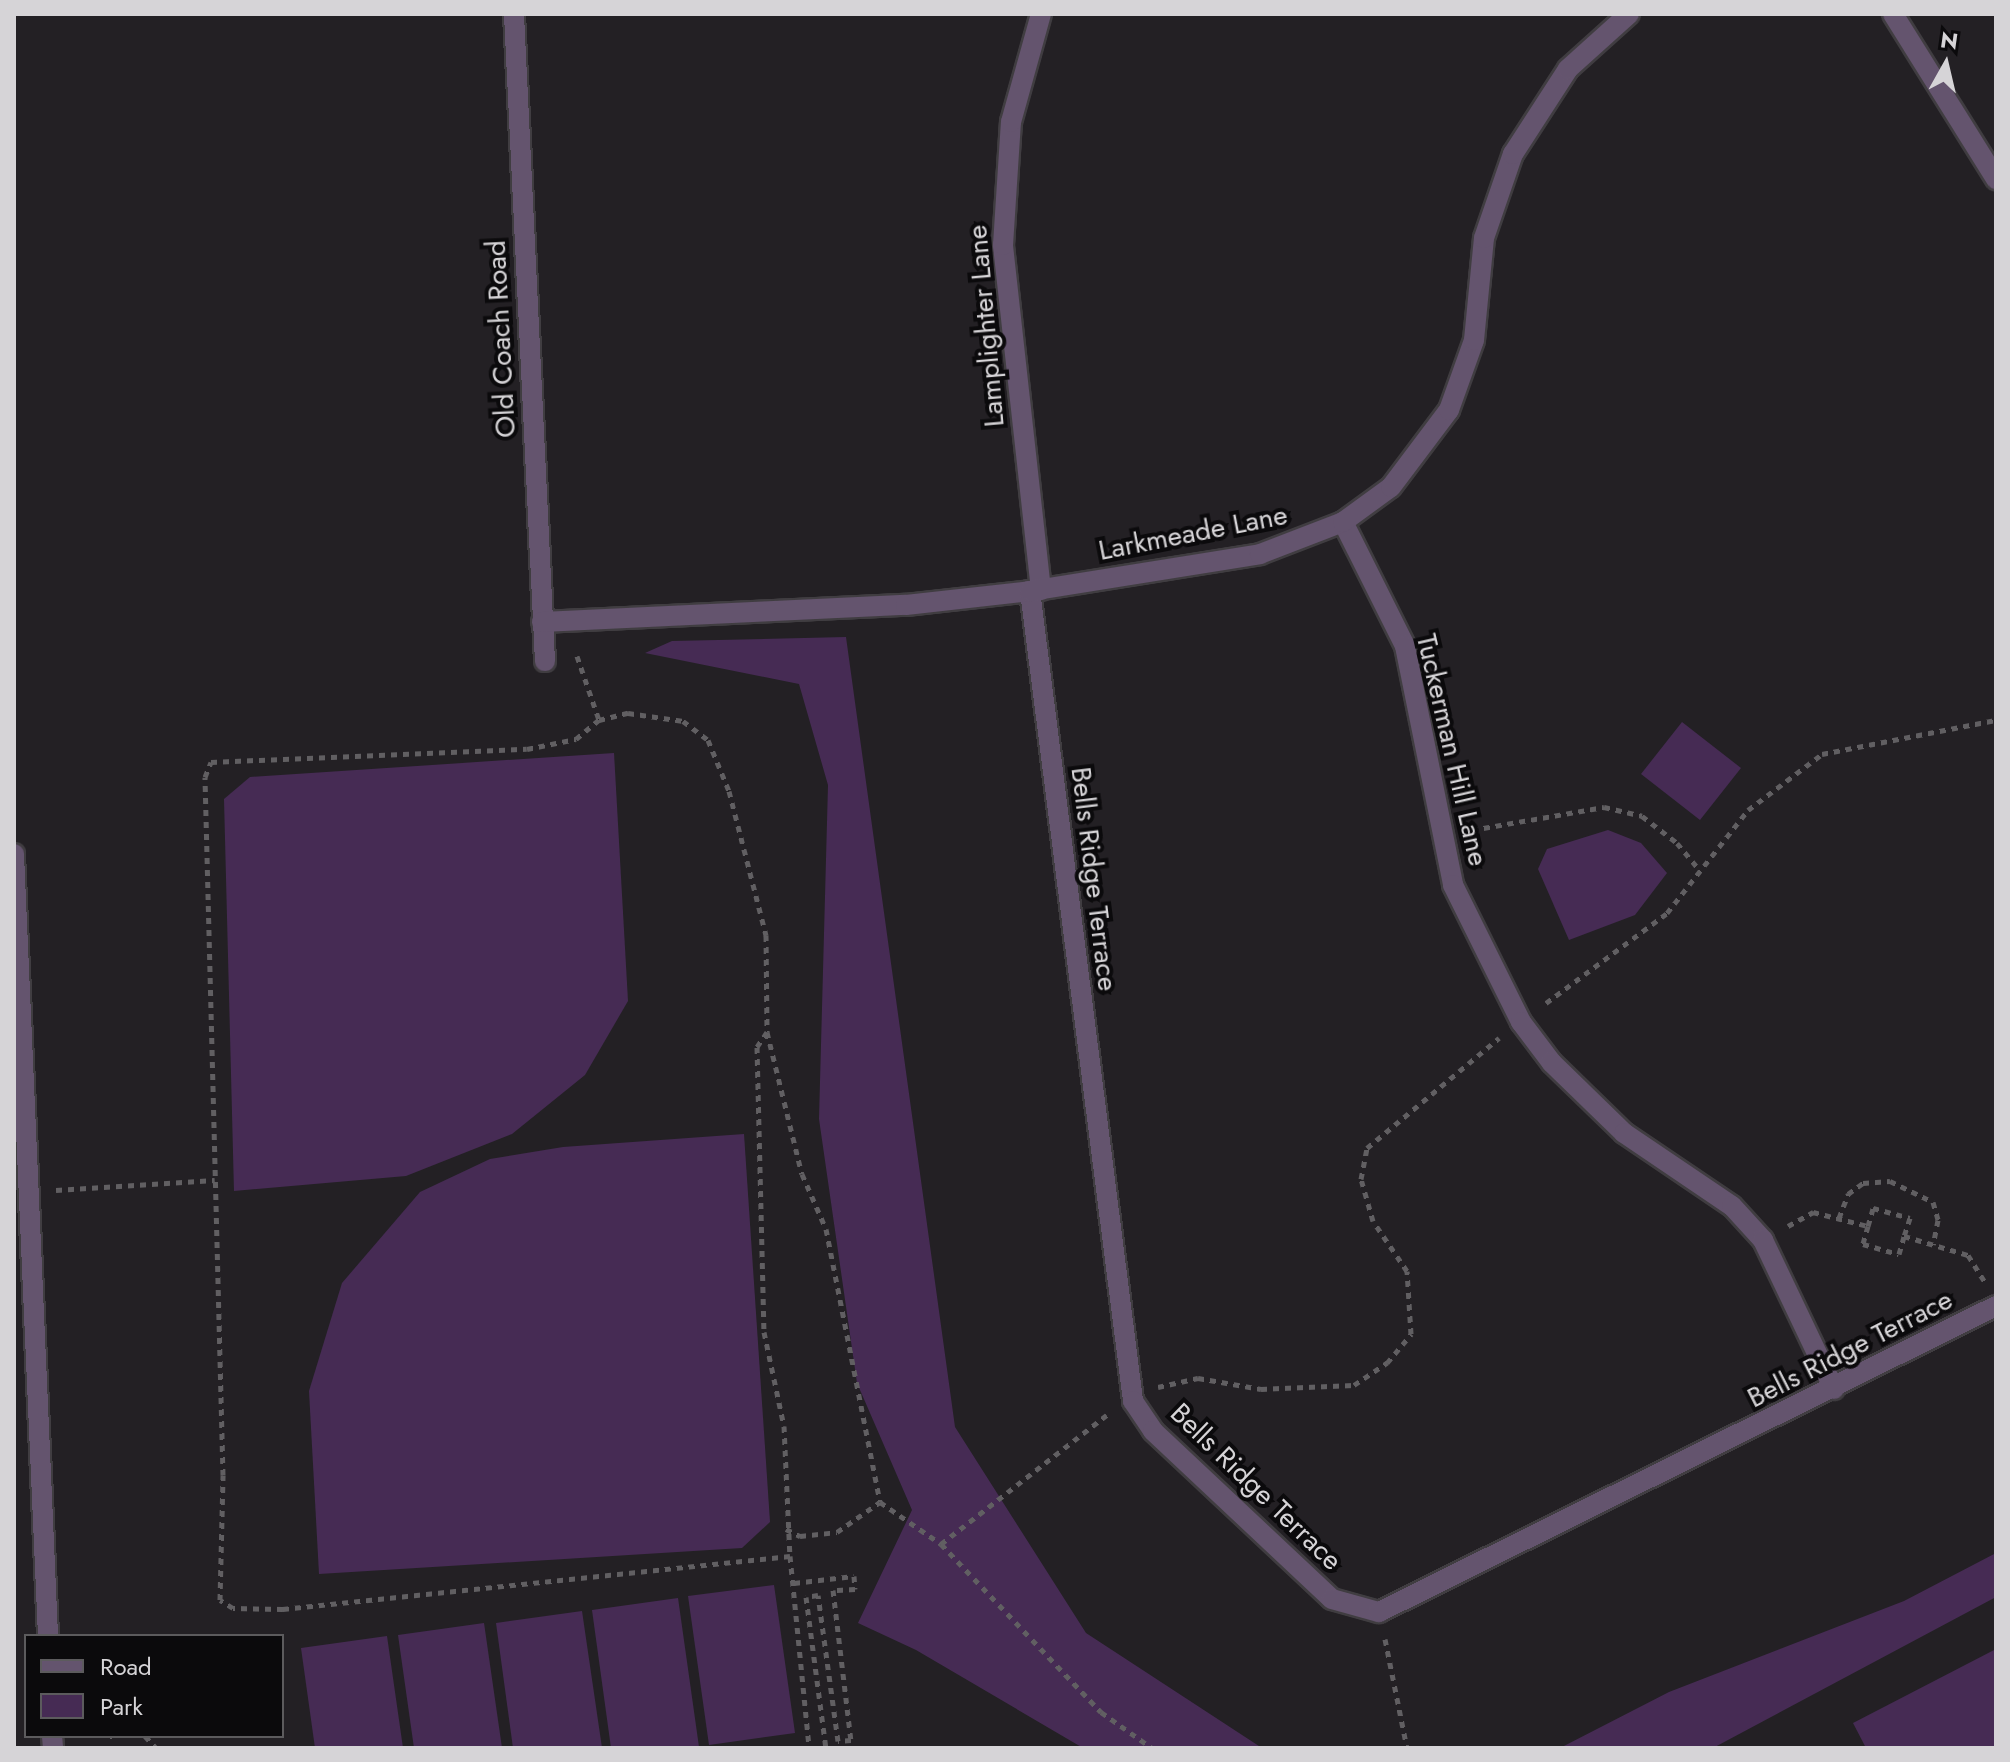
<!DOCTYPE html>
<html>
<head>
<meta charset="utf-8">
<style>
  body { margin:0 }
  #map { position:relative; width:2010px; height:1762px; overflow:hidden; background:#232024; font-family:Jost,sans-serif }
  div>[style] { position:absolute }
  .green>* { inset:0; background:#462b54 }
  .path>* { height:5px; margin-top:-2.5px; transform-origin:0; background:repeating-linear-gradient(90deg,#615f62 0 6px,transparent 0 12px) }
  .roads { filter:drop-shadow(2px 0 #403d41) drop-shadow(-2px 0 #403d41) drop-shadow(0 2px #403d41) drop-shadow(0 -2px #403d41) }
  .minor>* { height:20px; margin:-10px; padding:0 10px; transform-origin:10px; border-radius:10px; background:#64546e }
  .tertiary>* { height:20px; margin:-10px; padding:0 10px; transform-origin:10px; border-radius:10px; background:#64546e }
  span { translate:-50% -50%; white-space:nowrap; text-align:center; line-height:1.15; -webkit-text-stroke:8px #0b0a0c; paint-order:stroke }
  .street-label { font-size:28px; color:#d6d4d7 }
  .frame { position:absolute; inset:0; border:16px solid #d6d4d7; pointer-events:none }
  .legend { position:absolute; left:24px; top:1634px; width:260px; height:104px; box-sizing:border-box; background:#0b0a0c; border:2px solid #5c5b5d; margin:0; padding:10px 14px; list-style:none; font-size:24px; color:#d6d4d7 }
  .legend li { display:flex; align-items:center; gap:16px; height:40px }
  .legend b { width:40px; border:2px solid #5c5b5d }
  .north { position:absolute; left:1906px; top:24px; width:80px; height:80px; -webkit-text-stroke:6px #0b0a0c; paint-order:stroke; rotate:8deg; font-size:22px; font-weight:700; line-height:32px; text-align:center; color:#d6d4d7 }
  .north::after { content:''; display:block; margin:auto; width:28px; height:36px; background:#d6d4d7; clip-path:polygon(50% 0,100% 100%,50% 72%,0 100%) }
</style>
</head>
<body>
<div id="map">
  <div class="green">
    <div style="clip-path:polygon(846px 637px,955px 1427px,1086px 1633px,1262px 1748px,1083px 1748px,916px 1650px,858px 1623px,912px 1510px,857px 1383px,819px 1119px,828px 785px,799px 684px,645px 653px,672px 641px)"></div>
    <div style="clip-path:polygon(1682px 722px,1741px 768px,1700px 820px,1641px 774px)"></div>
    <div style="clip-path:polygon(614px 753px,628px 1001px,585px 1075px,512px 1134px,406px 1176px,234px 1191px,224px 799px,250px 777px)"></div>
    <div style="clip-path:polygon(1608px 830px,1641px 843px,1667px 873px,1635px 915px,1569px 940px,1538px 869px,1547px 849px)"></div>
    <div style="clip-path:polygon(744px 1134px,770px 1522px,742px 1548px,319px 1574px,309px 1391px,342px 1283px,420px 1192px,490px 1159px,563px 1147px)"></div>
    <div style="clip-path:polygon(1996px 1553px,1996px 1597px,1713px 1748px,1560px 1748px,1669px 1692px,1904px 1601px)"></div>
    <div style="clip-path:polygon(774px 1585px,795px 1733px,709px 1745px,688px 1596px)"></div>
    <div style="clip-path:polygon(678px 1598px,699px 1747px,611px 1748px,592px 1610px)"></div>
    <div style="clip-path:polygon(582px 1611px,602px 1748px,513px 1748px,496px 1623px)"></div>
    <div style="clip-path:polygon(484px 1623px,502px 1748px,414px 1748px,398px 1635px)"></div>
    <div style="clip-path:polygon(387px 1636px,403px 1748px,315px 1748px,301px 1648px)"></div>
    <div style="clip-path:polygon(1996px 1649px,1996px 1748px,1866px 1748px,1853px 1723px)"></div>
  </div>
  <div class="path">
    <div style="left:577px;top:656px;width:68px;rotate:71deg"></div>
    <div style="left:628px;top:713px;width:56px;rotate:8.3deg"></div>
    <div style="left:683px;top:721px;width:31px;rotate:37deg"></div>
    <div style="left:708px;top:740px;width:55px;rotate:67.6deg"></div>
    <div style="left:729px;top:791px;width:149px;rotate:75.6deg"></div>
    <div style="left:766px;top:935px;width:97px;rotate:89.4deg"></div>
    <div style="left:767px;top:1032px;width:18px;rotate:124deg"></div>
    <div style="left:757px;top:1047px;width:285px;rotate:88.6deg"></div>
    <div style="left:764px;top:1332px;width:96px;rotate:78deg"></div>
    <div style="left:784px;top:1426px;width:130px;rotate:87.4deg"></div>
    <div style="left:790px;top:1556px;width:510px;rotate:174.03deg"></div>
    <div style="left:283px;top:1609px;width:50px;rotate:-178.9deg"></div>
    <div style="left:233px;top:1608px;width:15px;rotate:-148deg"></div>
    <div style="left:220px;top:1600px;width:125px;rotate:-88.6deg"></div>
    <div style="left:223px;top:1475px;width:698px;rotate:-91.48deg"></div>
    <div style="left:205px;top:777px;width:16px;rotate:-68deg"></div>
    <div style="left:211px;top:762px;width:316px;rotate:-2.4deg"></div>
    <div style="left:527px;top:749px;width:50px;rotate:-11.5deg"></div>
    <div style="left:576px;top:739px;width:30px;rotate:-40deg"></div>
    <div style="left:599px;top:720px;width:30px;rotate:-14deg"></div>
    <div style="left:1472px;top:830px;width:134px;rotate:-9.9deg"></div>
    <div style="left:1604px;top:807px;width:39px;rotate:13deg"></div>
    <div style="left:1642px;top:816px;width:44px;rotate:37.6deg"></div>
    <div style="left:1677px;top:843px;width:34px;rotate:50deg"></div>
    <div style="left:1546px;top:1003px;width:151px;rotate:-36.6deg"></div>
    <div style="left:1667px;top:913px;width:131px;rotate:-51.8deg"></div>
    <div style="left:1748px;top:810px;width:93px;rotate:-37.1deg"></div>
    <div style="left:1822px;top:754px;width:177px;rotate:-11.1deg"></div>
    <div style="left:767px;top:1032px;width:146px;rotate:76.2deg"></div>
    <div style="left:802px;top:1174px;width:60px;rotate:66.4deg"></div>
    <div style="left:826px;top:1229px;width:278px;rotate:78.8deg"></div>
    <div style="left:880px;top:1502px;width:74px;rotate:34.5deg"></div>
    <div style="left:941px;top:1544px;width:232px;rotate:46.4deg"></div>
    <div style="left:1101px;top:1712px;width:62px;rotate:35.2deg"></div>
    <div style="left:56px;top:1190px;width:159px;rotate:-3.6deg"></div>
    <div style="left:1839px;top:1218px;width:26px;rotate:-69deg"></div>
    <div style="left:1848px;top:1194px;width:19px;rotate:-36deg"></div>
    <div style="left:1863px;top:1183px;width:27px;rotate:-4deg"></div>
    <div style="left:1890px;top:1181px;width:48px;rotate:26deg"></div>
    <div style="left:1933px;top:1202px;width:19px;rotate:74deg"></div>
    <div style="left:1938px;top:1220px;width:25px;rotate:101deg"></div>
    <div style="left:1788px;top:1226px;width:29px;rotate:-29deg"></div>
    <div style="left:1813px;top:1212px;width:57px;rotate:14.3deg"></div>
    <div style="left:1868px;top:1226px;width:19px;rotate:-74deg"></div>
    <div style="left:1873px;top:1208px;width:38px;rotate:15deg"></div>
    <div style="left:1910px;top:1218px;width:19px;rotate:108deg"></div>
    <div style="left:1904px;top:1236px;width:67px;rotate:16.5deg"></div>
    <div style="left:1968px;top:1255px;width:31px;rotate:58deg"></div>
    <div style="left:1868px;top:1226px;width:19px;rotate:106deg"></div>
    <div style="left:1863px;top:1244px;width:37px;rotate:16deg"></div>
    <div style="left:1899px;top:1254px;width:19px;rotate:-74deg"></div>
    <div style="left:1158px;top:1387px;width:41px;rotate:-12.7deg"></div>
    <div style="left:1198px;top:1378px;width:64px;rotate:9.9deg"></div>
    <div style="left:1261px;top:1389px;width:93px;rotate:-2.5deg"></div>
    <div style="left:1354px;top:1385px;width:40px;rotate:-34deg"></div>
    <div style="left:1387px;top:1363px;width:38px;rotate:-50deg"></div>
    <div style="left:1411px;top:1334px;width:63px;rotate:-93.6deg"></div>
    <div style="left:1407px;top:1271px;width:60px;rotate:-124.2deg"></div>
    <div style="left:1373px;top:1221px;width:44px;rotate:-105.9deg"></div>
    <div style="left:1361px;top:1179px;width:32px;rotate:-79deg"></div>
    <div style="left:1367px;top:1148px;width:172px;rotate:-39.8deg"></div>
    <div style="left:786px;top:1529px;width:16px;rotate:27deg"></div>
    <div style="left:800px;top:1536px;width:37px;rotate:-6deg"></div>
    <div style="left:837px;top:1532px;width:52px;rotate:-34.9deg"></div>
    <div style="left:941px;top:1544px;width:210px;rotate:-37.9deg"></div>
    <div style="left:790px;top:1556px;width:193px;rotate:84.3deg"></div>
    <div style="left:794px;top:1583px;width:60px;rotate:-6.7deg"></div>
    <div style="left:854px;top:1576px;width:13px;rotate:86deg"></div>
    <div style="left:855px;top:1589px;width:22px;rotate:177deg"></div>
    <div style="left:833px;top:1590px;width:151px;rotate:83.2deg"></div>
    <div style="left:851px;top:1740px;width:13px;rotate:176deg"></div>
    <div style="left:838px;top:1741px;width:147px;rotate:-97.8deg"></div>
    <div style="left:818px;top:1595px;width:12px;rotate:171deg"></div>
    <div style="left:806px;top:1597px;width:152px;rotate:82.5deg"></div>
    <div style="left:1385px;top:1639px;width:111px;rotate:78.6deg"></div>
    <div style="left:110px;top:1736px;width:2px"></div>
    <div style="left:145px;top:1736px;width:16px;rotate:47deg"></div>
  </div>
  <div class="roads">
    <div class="minor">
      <div style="left:514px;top:14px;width:648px;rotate:87.26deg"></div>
      <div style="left:1893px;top:14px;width:195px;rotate:58deg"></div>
      <div style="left:1343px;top:522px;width:139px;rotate:63.4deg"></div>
      <div style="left:1405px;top:646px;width:244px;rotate:78.6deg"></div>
      <div style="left:1453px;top:885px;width:153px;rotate:63.6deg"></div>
      <div style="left:1521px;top:1022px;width:51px;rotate:52.9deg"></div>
      <div style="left:1552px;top:1063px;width:100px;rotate:44.2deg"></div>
      <div style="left:1624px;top:1133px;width:130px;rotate:34.1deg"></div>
      <div style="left:1732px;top:1206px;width:46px;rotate:47.6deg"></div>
      <div style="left:1763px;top:1240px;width:165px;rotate:64.5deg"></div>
      <div style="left:1041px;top:590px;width:347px;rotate:-96.3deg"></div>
      <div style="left:1003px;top:245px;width:123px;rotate:-86.3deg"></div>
      <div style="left:1011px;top:122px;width:112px;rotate:-74.5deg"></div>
      <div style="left:1030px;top:591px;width:817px;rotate:82.75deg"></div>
      <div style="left:1133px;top:1401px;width:36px;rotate:56deg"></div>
      <div style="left:1153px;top:1431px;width:245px;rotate:43.2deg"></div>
      <div style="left:1332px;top:1599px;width:49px;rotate:15.5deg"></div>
      <div style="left:1379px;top:1612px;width:689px;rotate:-26.38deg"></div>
      <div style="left:542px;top:622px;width:364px;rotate:-2.7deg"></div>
      <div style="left:906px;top:605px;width:125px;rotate:-6.4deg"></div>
      <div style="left:1030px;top:591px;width:233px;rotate:-9.1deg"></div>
      <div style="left:1260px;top:554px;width:89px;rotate:-21.1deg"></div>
      <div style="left:1343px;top:522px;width:59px;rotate:-36.1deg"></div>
      <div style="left:1391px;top:487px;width:96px;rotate:-53deg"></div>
      <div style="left:1449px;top:410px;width:74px;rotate:-70.3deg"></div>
      <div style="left:1474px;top:340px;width:102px;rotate:-84.4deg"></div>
      <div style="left:1484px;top:238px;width:89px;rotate:-71deg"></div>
      <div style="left:1513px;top:154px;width:101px;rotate:-57.1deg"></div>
      <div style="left:1568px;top:69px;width:82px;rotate:-42deg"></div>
    </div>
    <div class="tertiary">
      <div style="left:14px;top:854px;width:783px;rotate:87.51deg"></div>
      <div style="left:52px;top:1736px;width:12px;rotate:85deg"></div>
    </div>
  </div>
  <div class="street-label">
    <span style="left:986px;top:326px;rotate:-95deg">Lamplighter Lane</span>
    <span style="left:501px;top:339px;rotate:-93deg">Old Coach Road</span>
    <span style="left:1193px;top:533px;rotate:-11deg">Larkmeade Lane</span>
    <span style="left:1452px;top:750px;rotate:77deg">Tuckerman Hill Lane</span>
    <span style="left:1094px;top:879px;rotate:83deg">Bells Ridge Terrace</span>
    <span style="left:1850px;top:1349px;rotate:-27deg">Bells Ridge Terrace</span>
    <span style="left:1256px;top:1487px;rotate:44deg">Bells Ridge Terrace</span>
  </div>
  <div class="frame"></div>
  <ul class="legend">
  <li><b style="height:10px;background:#64546e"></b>Road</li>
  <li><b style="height:22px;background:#462b54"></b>Park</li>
  </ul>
  <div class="north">N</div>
</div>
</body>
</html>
